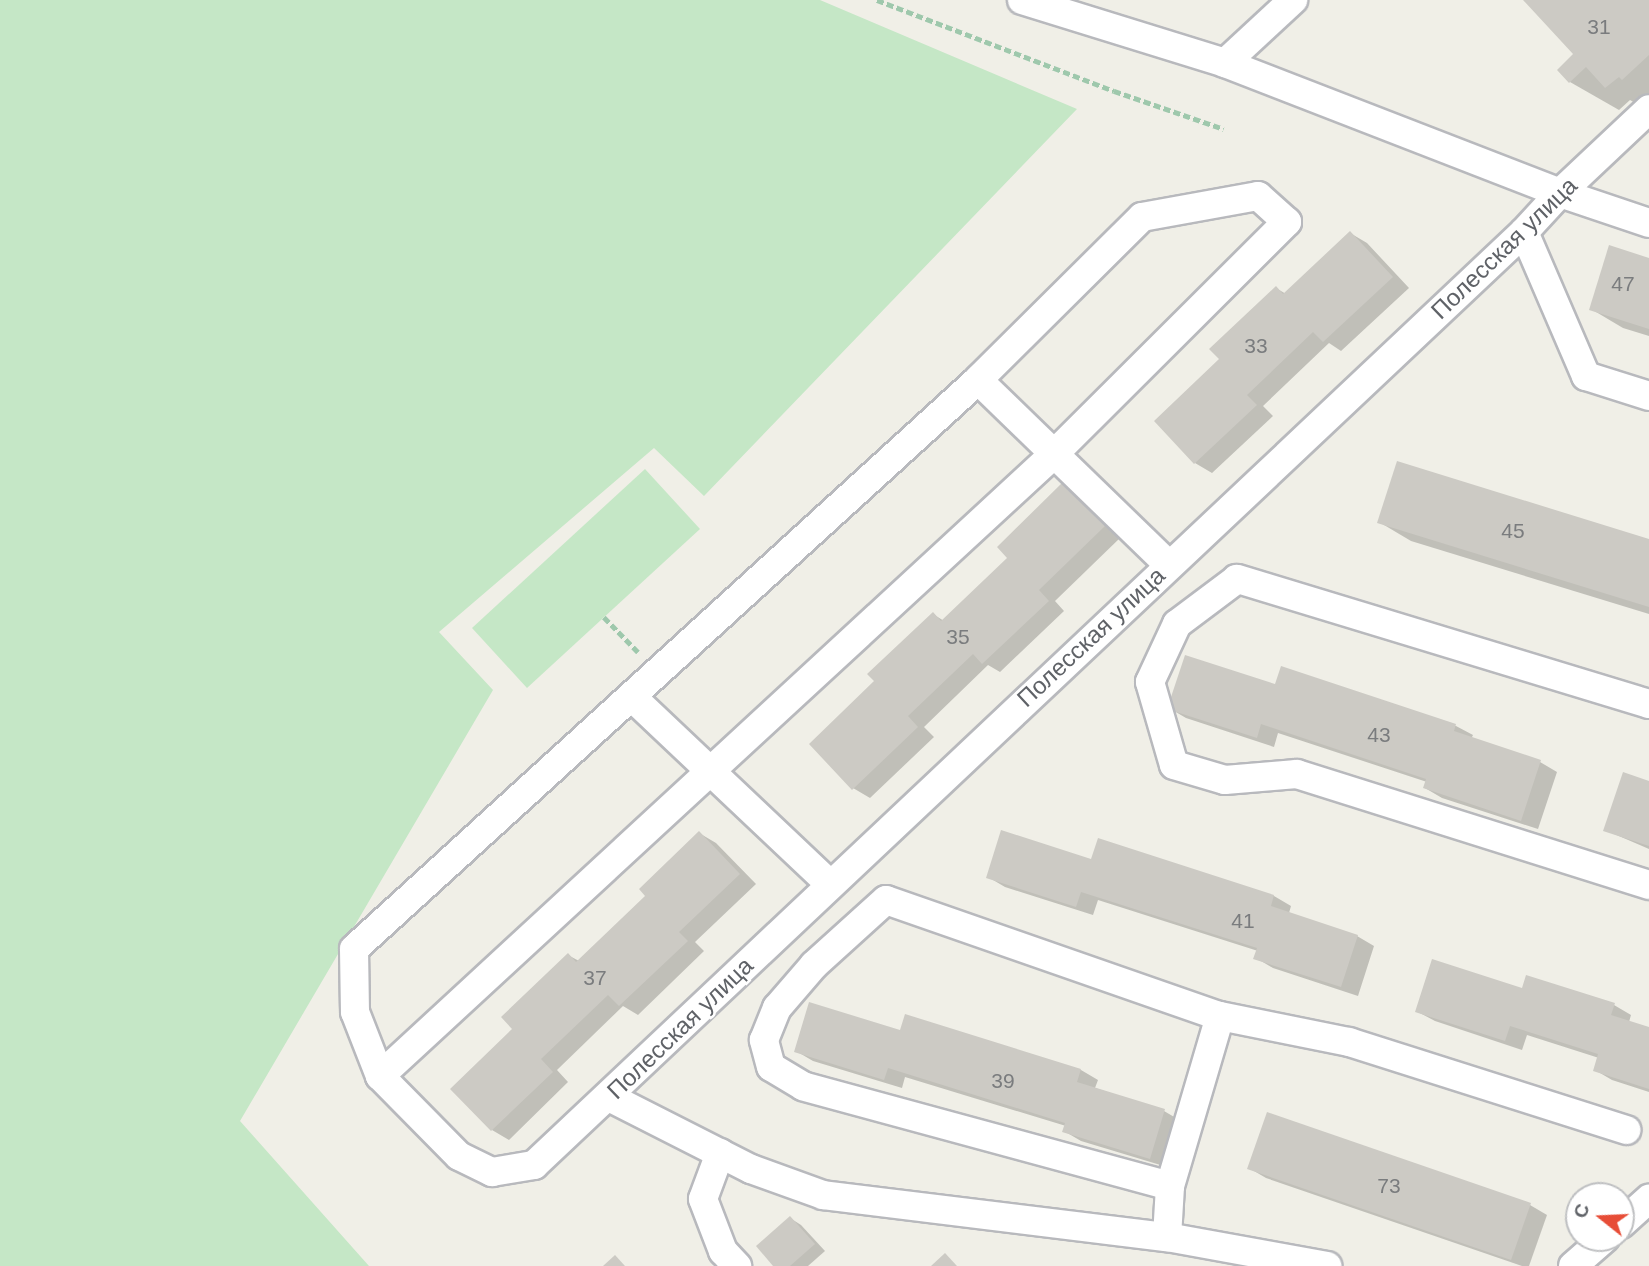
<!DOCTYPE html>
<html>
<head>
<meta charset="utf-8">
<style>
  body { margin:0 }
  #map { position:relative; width:1649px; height:1266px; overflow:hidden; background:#f0efe7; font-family:Arial,sans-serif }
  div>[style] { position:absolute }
  .green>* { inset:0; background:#c5e7c6 }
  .shadow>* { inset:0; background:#0003 }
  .building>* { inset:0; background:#cccac4 }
  .path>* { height:4.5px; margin-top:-2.25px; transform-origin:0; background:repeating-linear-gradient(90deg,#9ec8ac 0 7px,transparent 0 10.5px) }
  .roads { filter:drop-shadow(2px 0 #b8b9bd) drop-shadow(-2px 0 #b8b9bd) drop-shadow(0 2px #b8b9bd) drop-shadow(0 -2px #b8b9bd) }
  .minor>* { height:28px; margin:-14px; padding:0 14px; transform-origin:14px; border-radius:14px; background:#fff }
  span { translate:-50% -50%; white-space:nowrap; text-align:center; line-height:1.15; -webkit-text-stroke:5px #fff; paint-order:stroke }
  .number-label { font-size:21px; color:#7a7c7e }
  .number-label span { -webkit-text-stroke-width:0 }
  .street-label { font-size:24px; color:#5f6267 }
  .north { position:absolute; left:1565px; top:1182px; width:70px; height:70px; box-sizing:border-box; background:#fff; border:2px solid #bfc0c2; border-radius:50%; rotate:288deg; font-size:19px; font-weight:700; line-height:28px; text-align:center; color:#5f6267 }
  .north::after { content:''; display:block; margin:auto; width:24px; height:32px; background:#e74d37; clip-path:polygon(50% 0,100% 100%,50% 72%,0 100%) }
</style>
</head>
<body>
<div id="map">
  <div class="green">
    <div style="clip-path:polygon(0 0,820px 0,1077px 109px,704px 496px,654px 448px,439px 632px,493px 690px,240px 1121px,369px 1266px,0 1266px)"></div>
    <div style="clip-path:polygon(645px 469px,700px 529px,527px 688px,472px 628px)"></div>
  </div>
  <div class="shadow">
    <div style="clip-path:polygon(1525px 0,1649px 0,1649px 111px,1630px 100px,1619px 110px,1570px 82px,1576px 54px)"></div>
    <div style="clip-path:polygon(1350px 233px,1367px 243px,1409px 288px,1341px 351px,1329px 343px,1263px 406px,1273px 416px,1212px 473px,1195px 463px,1221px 359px,1276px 288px,1286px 294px)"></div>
    <div style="clip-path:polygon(1649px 260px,1649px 336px,1623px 328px,1591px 309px)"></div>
    <div style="clip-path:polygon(1064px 485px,1081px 494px,1121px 537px,1055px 601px,1064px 611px,1000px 672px,988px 665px,924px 727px,934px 737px,870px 798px,853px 788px,877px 681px,933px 614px,944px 621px,1009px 558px)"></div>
    <div style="clip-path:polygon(1379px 522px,1649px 541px,1649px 614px,1411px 541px)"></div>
    <div style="clip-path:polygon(1276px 686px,1456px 726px,1473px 735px,1471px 739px,1540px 762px,1557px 772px,1538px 829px,1442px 798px,1425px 788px,1427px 782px,1278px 733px,1274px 747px,1186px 718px,1169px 708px)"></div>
    <div style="clip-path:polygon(1649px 783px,1649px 849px,1605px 830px)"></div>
    <div style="clip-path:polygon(699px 833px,716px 843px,756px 884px,695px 942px,704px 951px,638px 1015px,623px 1006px,557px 1070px,568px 1082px,509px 1140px,492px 1130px,515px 1029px,568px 955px,579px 961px,647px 896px)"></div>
    <div style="clip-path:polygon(1099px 840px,1274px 896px,1291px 906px,1289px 913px,1357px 936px,1374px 946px,1358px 996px,1273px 968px,1256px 958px,1258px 951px,1098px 900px,1093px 915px,1005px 887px,988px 877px,1092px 862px)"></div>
    <div style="clip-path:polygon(1614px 1005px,1631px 1015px,1629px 1022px,1649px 1029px,1649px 1092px,1612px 1080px,1595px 1070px,1599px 1058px,1527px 1035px,1522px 1050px,1435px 1021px,1418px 1012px)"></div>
    <div style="clip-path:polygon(906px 1017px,1081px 1070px,1098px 1080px,1095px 1088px,1164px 1111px,1181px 1121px,1167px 1167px,1081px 1141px,1064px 1131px,1066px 1126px,905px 1077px,902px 1088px,813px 1061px,796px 1051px,901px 1032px)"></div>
    <div style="clip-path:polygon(1249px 1168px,1530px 1205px,1547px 1215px,1529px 1266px,1522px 1266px,1266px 1178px)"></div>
    <div style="clip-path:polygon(790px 1218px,801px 1225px,825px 1251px,808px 1266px,775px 1266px)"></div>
  </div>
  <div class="building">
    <div style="clip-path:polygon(1523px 0,1649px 0,1649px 55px,1622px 80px,1619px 77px,1605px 88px,1586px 67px,1569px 83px,1557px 70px,1573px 54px)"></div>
    <div style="clip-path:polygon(1350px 231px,1393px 277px,1323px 342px,1313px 332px,1247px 395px,1257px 405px,1194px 464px,1154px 421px,1219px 359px,1209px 349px,1276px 286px,1283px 294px)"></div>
    <div style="clip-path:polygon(1609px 245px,1649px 258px,1649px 329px,1589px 310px)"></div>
    <div style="clip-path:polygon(1397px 461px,1649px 539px,1649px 607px,1377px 523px)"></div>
    <div style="clip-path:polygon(1063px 482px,1105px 526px,1039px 590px,1049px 601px,982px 664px,973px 654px,908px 716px,918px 727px,852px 790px,809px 744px,874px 681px,867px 674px,933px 612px,941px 621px,1007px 558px,997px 547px)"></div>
    <div style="clip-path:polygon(1185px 655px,1275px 684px,1281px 666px,1456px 724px,1454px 731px,1541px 760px,1521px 821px,1423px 788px,1426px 779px,1261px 724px,1257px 738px,1167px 709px)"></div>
    <div style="clip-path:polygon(1623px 772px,1649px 781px,1649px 846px,1603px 831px)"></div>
    <div style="clip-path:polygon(1001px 830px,1091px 859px,1098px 838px,1274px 895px,1271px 906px,1358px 935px,1341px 987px,1253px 959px,1257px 948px,1081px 892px,1076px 907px,986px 878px)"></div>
    <div style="clip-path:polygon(699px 831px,740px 874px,679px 932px,688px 941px,619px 1006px,608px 995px,541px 1059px,553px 1072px,491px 1131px,450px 1089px,512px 1029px,501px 1017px,568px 953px,576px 962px,645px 896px,639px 889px)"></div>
    <div style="clip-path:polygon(1432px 959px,1522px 988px,1526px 975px,1615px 1003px,1611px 1015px,1649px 1027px,1649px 1089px,1593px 1071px,1598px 1054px,1510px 1026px,1505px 1041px,1415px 1012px)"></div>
    <div style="clip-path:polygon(809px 1002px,900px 1030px,905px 1014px,1081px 1069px,1077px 1082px,1165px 1109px,1150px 1159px,1062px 1132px,1065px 1123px,888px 1068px,884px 1080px,794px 1052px)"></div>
    <div style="clip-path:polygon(1267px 1112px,1531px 1203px,1511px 1260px,1247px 1169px)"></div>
    <div style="clip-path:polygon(790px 1216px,815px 1244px,790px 1266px,773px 1266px,756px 1246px)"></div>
    <div style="clip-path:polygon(945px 1253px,957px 1266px,931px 1266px)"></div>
    <div style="clip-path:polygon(615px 1255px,625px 1266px,603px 1266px)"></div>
  </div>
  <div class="path">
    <div style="left:877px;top:0;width:254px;rotate:21deg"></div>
    <div style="left:1114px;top:91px;width:116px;rotate:19.1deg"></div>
    <div style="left:604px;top:617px;width:49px;rotate:45.8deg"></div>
  </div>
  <div class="roads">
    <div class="minor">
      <div style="left:1022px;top:0;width:213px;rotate:17.2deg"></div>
      <div style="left:1225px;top:63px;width:359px;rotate:21.2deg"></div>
      <div style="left:1560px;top:193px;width:94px;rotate:18.6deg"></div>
      <div style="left:1225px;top:63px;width:93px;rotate:-42.8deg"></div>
      <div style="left:1524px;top:232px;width:157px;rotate:66.7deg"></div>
      <div style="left:1586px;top:376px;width:66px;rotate:17.6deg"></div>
      <div style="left:978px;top:380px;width:264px;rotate:44.1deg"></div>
      <div style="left:632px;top:697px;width:272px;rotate:43.4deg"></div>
      <div style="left:1649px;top:704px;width:431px;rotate:-163.1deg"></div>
      <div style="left:1237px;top:579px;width:75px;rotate:143.1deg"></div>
      <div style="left:1177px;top:624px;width:64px;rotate:115deg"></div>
      <div style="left:1150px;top:682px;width:86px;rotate:73.9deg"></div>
      <div style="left:1174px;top:765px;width:53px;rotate:16.4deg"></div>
      <div style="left:1225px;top:780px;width:72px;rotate:-4.8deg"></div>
      <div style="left:1297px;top:774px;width:369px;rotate:17.5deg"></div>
      <div style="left:380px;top:1076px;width:917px;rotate:-42.7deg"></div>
      <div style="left:1054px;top:454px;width:329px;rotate:-44.9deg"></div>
      <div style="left:1287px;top:222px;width:39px;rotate:-138deg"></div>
      <div style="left:1258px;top:196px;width:118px;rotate:169.7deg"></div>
      <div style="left:1142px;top:217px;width:231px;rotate:135.2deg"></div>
      <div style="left:978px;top:380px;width:844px;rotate:137.64deg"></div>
      <div style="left:354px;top:949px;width:63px;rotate:89.1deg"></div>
      <div style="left:355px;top:1012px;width:69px;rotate:68.7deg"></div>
      <div style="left:380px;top:1076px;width:112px;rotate:45.4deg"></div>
      <div style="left:459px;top:1156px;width:37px;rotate:26deg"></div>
      <div style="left:492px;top:1172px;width:43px;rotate:-9.5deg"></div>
      <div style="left:534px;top:1165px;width:1360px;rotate:-43.3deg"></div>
      <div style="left:1524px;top:232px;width:53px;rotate:-47.3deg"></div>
      <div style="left:1560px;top:193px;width:122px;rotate:-43.3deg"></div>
      <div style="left:609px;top:1097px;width:159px;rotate:26.9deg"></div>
      <div style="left:751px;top:1169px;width:77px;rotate:19.9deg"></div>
      <div style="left:823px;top:1195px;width:347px;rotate:7deg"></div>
      <div style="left:1167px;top:1237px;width:163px;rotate:10.3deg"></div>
      <div style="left:720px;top:1153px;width:49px;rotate:110.3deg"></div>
      <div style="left:703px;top:1199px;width:56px;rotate:69deg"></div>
      <div style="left:723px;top:1251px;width:21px;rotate:47deg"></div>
      <div style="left:1170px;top:1186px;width:177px;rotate:-73.6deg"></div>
      <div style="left:1621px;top:1224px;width:38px;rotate:-42deg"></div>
      <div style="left:1167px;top:1237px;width:51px;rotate:-86.6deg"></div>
      <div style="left:1170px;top:1186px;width:380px;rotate:-164.8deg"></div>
      <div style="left:803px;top:1086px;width:37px;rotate:-149deg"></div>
      <div style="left:771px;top:1067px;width:28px;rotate:-105deg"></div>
      <div style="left:764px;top:1040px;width:35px;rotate:-68deg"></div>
      <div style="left:777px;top:1008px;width:57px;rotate:-49.3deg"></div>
      <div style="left:814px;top:965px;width:97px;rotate:-42.1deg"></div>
      <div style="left:886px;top:900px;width:354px;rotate:19.2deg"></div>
      <div style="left:1220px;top:1016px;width:132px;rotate:11.4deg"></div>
      <div style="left:1349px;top:1042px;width:291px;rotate:17.6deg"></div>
      <div style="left:1573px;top:1266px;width:43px;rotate:-41.2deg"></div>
    </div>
  </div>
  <div class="number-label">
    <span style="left:1599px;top:27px">31</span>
    <span style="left:1623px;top:284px">47</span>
    <span style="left:1256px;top:346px">33</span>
    <span style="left:1513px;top:531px">45</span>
    <span style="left:958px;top:637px">35</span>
    <span style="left:1379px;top:735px">43</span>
    <span style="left:1243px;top:921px">41</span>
    <span style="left:595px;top:978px">37</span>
    <span style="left:1003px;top:1081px">39</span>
    <span style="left:1389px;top:1186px">73</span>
  </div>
  <div class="street-label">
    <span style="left:1504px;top:248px;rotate:-44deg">Полесская улица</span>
    <span style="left:1091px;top:637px;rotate:-43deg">Полесская улица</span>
    <span style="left:680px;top:1028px;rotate:-44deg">Полесская улица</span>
  </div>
  <div class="north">С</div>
</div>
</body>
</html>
